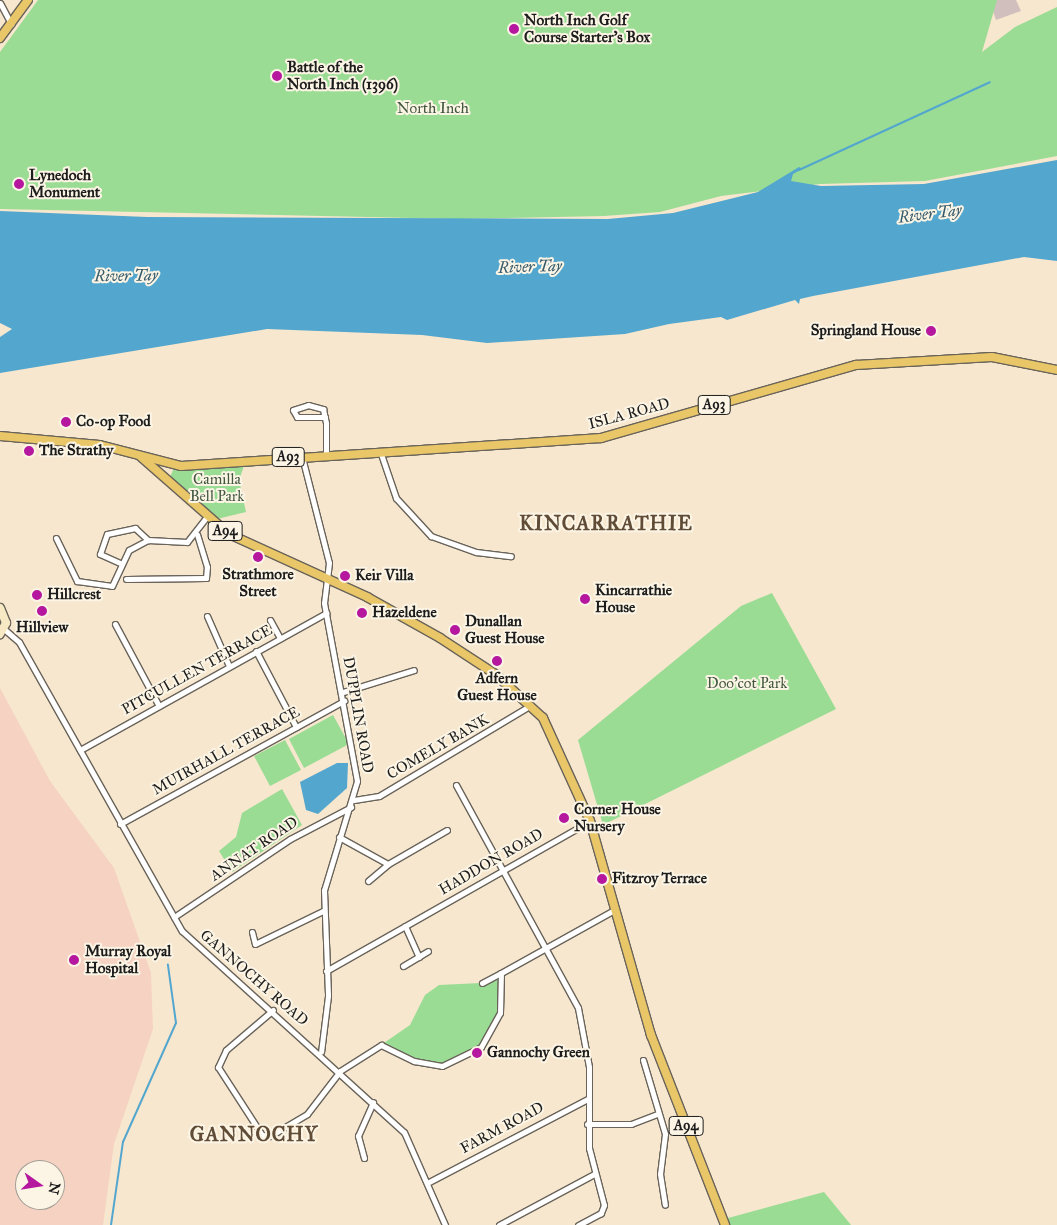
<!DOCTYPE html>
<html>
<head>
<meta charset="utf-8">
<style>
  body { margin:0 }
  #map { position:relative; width:1057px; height:1225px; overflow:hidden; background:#f7e7ce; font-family:"IM FELL Great Primer",serif }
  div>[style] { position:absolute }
  .built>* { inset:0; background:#f5d2c2 }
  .industrial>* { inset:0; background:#d1bfbd }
  .green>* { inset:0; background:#9adc94 }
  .water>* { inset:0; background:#53a6ce }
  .stream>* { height:2px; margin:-1px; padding:0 1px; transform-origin:1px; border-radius:1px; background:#53a6ce }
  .roads { filter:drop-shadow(1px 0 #69635a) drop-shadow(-1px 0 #69635a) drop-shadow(0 1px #69635a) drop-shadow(0 -1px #69635a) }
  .street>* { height:5px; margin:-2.5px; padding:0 2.5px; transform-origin:2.5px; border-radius:2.5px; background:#fff }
  .secondary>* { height:8px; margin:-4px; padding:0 4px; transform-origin:4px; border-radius:4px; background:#f6e9c3 }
  .primary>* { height:8px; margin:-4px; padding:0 4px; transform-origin:4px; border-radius:4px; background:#e9c769 }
  .dots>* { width:14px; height:14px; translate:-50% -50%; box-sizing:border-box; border:2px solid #fcf5e5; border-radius:50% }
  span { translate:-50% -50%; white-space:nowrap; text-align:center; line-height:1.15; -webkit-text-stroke:4px #fcf5e5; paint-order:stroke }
  .shield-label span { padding:1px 4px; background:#fcf5e5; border:1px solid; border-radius:4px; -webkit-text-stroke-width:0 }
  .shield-label { font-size:14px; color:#1c1c1c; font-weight:700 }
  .poi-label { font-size:15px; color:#1c1c1c; font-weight:700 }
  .left { translate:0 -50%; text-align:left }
  .right { translate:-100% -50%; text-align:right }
  .park-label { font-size:15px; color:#425640 }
  .street-label { font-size:15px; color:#1c1c1c }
  .water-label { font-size:16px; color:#355a6c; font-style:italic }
  .district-label { font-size:20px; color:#604c36; font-weight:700; letter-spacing:1px }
  .north { position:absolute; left:15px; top:1160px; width:50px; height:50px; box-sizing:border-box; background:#fcf5e5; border:1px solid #a29e95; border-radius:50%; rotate:103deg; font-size:14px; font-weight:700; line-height:20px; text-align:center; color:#1c1c1c }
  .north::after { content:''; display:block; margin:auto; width:18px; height:22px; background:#b5179e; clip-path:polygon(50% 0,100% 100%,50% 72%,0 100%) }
</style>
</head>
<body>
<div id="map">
  <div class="built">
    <div style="clip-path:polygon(evenodd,0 688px,50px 781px,114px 868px,151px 973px,153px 1029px,114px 1144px,103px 1225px,0 1225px,0 688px,25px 1170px,55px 1170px,55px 1200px,25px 1200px,25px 1170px)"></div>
  </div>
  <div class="industrial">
    <div style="clip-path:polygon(989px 0,1016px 0,1021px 11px,996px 20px)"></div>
  </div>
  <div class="green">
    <div style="clip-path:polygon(38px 0,997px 0,982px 52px,1015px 27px,1057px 7px,1057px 156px,925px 181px,820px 184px,721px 196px,660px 212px,604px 216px,457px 219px,0 209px,0 52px)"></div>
    <div style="clip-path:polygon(245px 463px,239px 480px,246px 512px,217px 519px,170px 477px,174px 468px)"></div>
    <div style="clip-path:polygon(772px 593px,836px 709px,603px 825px,578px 740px,741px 606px)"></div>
    <div style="clip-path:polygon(333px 715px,349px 744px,304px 768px,289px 739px)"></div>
    <div style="clip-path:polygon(285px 740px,301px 770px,270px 786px,254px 756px)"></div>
    <div style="clip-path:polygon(282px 789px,302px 825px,232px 872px,219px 851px,236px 837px,242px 813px)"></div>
    <div style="clip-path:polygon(501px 973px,500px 1013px,481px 1047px,442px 1066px,414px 1061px,381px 1045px,410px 1025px,425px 995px,439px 985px,481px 983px)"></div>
    <div style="clip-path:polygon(824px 1192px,851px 1225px,730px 1225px,728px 1218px)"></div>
  </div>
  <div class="water">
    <div style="clip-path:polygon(1057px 160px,1057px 261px,1024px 257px,813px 296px,800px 299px,799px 304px,795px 300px,727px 320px,721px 317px,669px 324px,625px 334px,487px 343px,422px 335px,267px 329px,0 373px,0 337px,12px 329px,0 323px,0 211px,147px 217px,608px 219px,673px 213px,758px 192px,799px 167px,802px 169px,793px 174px,791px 181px,821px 186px,924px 184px)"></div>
    <div style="clip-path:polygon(337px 763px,348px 763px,347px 788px,318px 814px,306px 810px,300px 782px)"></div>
  </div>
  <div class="stream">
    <div style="left:799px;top:170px;width:210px;rotate:-24.7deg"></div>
    <div style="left:111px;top:1225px;width:84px;rotate:-81.8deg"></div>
    <div style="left:123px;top:1142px;width:130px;rotate:-66deg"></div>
    <div style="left:176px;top:1023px;width:59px;rotate:-97.9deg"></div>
  </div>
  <div class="roads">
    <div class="street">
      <div style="left:0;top:3px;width:24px;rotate:62deg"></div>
      <div style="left:325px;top:417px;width:28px;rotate:180deg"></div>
      <div style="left:297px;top:417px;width:8px;rotate:-120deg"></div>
      <div style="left:293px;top:410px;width:16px;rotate:-18deg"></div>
      <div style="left:308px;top:405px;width:16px;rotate:15deg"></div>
      <div style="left:323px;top:409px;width:5px;rotate:79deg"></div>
      <div style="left:324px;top:414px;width:9px;rotate:77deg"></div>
      <div style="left:326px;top:423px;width:32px;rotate:90deg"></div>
      <div style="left:380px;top:451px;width:50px;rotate:71.2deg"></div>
      <div style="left:396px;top:498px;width:52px;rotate:47.4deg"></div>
      <div style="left:431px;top:536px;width:48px;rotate:19.6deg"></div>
      <div style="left:476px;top:552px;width:35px;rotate:7deg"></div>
      <div style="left:302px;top:457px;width:109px;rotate:75.7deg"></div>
      <div style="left:329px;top:563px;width:40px;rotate:97.1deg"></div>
      <div style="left:324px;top:603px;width:181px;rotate:79.5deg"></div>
      <div style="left:357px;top:781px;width:114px;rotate:106.8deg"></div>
      <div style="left:324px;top:890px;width:106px;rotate:87.8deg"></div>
      <div style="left:328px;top:996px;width:56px;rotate:97.1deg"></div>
      <div style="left:56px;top:538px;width:48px;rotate:64deg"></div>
      <div style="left:77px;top:581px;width:35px;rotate:8deg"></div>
      <div style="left:112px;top:586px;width:40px;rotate:-65deg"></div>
      <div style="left:129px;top:550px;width:21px;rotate:-28deg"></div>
      <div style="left:148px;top:540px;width:39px;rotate:3deg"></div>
      <div style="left:187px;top:542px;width:33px;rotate:-52deg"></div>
      <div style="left:120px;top:563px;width:22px;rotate:-156deg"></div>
      <div style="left:100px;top:554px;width:21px;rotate:-71deg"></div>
      <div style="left:107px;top:534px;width:29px;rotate:-12deg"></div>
      <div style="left:135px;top:528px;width:18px;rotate:43deg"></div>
      <div style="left:126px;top:579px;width:80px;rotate:-0.7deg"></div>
      <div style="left:206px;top:578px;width:11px;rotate:-85deg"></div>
      <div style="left:207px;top:567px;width:34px;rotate:-107deg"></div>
      <div style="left:207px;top:616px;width:55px;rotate:66.3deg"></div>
      <div style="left:270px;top:620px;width:21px;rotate:61deg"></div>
      <div style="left:115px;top:624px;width:93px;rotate:61.8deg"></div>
      <div style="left:4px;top:629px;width:20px;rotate:41deg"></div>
      <div style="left:19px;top:642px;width:332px;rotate:60.6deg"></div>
      <div style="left:182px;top:931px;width:299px;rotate:42.2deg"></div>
      <div style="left:404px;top:1132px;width:102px;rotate:66.2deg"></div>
      <div style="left:256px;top:651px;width:86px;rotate:62.2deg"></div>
      <div style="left:343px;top:692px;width:74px;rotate:-17.2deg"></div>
      <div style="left:80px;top:750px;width:282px;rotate:-29.1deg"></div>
      <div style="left:456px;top:785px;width:254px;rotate:61.3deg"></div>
      <div style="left:578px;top:1008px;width:60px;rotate:79.4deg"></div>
      <div style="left:589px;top:1067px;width:81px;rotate:90deg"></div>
      <div style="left:589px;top:1148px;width:59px;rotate:75.3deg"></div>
      <div style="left:604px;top:1205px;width:9px;rotate:111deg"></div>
      <div style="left:601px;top:1213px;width:26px;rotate:152deg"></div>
      <div style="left:354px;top:800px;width:25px;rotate:-9deg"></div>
      <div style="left:379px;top:796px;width:177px;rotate:-30.9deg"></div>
      <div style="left:120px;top:824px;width:256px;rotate:-28.8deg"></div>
      <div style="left:339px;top:837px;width:56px;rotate:28.9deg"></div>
      <div style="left:388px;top:864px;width:68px;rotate:-30deg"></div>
      <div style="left:368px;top:881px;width:26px;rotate:-40deg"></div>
      <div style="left:174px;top:917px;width:140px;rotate:-33.9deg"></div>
      <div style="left:290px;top:839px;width:69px;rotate:-27.7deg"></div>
      <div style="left:405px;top:926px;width:34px;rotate:66deg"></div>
      <div style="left:252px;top:932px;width:12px;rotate:76deg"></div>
      <div style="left:255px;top:944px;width:76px;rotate:-25.9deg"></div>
      <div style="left:403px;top:966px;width:29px;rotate:-31deg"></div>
      <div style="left:326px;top:971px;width:304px;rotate:-29.6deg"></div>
      <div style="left:482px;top:983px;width:21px;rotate:-28deg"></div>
      <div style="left:273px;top:1010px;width:62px;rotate:139.6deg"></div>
      <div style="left:226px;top:1050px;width:19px;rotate:115deg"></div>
      <div style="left:218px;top:1067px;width:81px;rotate:57.1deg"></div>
      <div style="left:262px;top:1135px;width:8px;rotate:7deg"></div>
      <div style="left:270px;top:1136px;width:43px;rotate:-30.7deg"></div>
      <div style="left:307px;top:1114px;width:54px;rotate:-52.5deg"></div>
      <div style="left:340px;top:1071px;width:49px;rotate:-32.4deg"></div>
      <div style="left:381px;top:1045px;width:37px;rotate:26deg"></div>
      <div style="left:414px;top:1061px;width:28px;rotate:10deg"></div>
      <div style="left:442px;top:1066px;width:43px;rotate:-26deg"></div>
      <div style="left:481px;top:1047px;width:39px;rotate:-61deg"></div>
      <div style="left:500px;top:1013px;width:40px;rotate:-88.6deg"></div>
      <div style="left:501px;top:973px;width:129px;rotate:-29.1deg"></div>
      <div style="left:643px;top:1060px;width:77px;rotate:73.4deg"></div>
      <div style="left:665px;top:1134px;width:40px;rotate:97.1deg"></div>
      <div style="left:660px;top:1174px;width:31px;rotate:81deg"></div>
      <div style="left:587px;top:1124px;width:44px"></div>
      <div style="left:631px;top:1124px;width:28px;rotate:-21deg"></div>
      <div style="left:364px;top:1158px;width:23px;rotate:-105deg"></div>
      <div style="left:358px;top:1136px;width:37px;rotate:-66deg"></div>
      <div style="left:429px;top:1182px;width:179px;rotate:-27.6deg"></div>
      <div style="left:499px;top:1225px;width:108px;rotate:-28.2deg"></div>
    </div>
    <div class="secondary">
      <div style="left:0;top:608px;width:16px;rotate:68deg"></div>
      <div style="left:6px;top:623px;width:13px;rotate:119deg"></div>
    </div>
    <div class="primary">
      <div style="left:0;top:38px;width:47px;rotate:-53.6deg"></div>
      <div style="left:0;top:436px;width:100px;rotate:5.1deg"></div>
      <div style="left:100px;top:445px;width:84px;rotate:14.5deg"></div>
      <div style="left:181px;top:466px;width:421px;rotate:-3.8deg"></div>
      <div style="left:601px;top:438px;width:265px;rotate:-16deg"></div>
      <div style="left:856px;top:365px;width:136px;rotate:-3.4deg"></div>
      <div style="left:992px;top:357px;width:66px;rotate:11.3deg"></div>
      <div style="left:141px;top:457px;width:117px;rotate:41.2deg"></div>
      <div style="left:229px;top:534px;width:152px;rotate:24.5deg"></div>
      <div style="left:367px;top:597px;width:84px;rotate:29.3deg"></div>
      <div style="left:440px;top:638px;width:66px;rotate:33.2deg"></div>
      <div style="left:495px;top:674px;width:65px;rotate:42.5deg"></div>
      <div style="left:543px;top:718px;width:113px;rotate:65.5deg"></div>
      <div style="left:590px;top:821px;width:223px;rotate:74.1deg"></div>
      <div style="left:651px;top:1035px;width:204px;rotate:68.7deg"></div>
    </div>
  </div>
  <div class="dots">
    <div style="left:514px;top:29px;background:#b5179e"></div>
    <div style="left:277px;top:76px;background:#b5179e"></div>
    <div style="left:19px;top:184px;background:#b5179e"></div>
    <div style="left:931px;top:331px;background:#b5179e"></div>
    <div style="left:66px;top:422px;background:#b5179e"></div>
    <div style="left:29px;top:451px;background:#b5179e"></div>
    <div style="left:258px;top:557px;background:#b5179e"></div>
    <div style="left:345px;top:576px;background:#b5179e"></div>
    <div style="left:37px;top:595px;background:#b5179e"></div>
    <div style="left:585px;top:599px;background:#b5179e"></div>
    <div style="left:42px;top:611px;background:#b5179e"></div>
    <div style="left:362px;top:613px;background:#b5179e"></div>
    <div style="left:455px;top:630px;background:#b5179e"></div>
    <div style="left:497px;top:661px;background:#b5179e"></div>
    <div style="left:564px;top:818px;background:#b5179e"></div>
    <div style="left:602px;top:879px;background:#b5179e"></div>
    <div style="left:74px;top:960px;background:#b5179e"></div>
    <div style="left:477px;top:1053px;background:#b5179e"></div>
  </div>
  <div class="shield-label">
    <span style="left:714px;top:405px">A93</span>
    <span style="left:288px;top:457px">A93</span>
    <span style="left:225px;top:531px">A94</span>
    <span style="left:686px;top:1126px">A94</span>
  </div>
  <div class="poi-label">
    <span class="left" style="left:524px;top:29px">North Inch Golf<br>Course Starter's Box</span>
    <span class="left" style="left:287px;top:76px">Battle of the<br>North Inch (1396)</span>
    <span class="left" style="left:29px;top:184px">Lynedoch<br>Monument</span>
    <span class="right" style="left:921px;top:331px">Springland House</span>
    <span class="left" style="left:76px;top:422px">Co-op Food</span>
    <span class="left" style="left:39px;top:451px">The Strathy</span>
    <span style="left:258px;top:583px">Strathmore<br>Street</span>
    <span class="left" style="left:355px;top:576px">Keir Villa</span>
    <span class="left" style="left:595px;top:599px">Kincarrathie<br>House</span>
    <span class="left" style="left:47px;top:595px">Hillcrest</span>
    <span class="left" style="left:372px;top:613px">Hazeldene</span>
    <span class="left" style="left:465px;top:630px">Dunallan<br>Guest House</span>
    <span style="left:42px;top:628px">Hillview</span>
    <span style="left:497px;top:687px">Adfern<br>Guest House</span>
    <span class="left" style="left:574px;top:818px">Corner House<br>Nursery</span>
    <span class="left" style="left:612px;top:879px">Fitzroy Terrace</span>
    <span class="left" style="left:85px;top:960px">Murray Royal<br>Hospital</span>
    <span class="left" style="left:487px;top:1053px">Gannochy Green</span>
  </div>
  <div class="park-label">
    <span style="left:433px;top:109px">North Inch</span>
    <span style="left:217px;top:488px">Camilla<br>Bell Park</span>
    <span style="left:747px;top:684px">Doo'cot Park</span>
  </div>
  <div class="street-label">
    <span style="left:629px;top:414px;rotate:-15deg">ISLA ROAD</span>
    <span style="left:197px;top:670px;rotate:-29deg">PITCULLEN TERRACE</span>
    <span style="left:358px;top:715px;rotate:80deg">DUPPLIN ROAD</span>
    <span style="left:438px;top:747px;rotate:-30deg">COMELY BANK</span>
    <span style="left:226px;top:751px;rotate:-29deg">MUIRHALL TERRACE</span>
    <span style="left:254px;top:849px;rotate:-34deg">ANNAT ROAD</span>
    <span style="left:491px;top:862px;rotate:-30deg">HADDON ROAD</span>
    <span style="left:254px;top:978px;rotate:41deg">GANNOCHY ROAD</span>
    <span style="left:502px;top:1128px;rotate:-28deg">FARM ROAD</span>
  </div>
  <div class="water-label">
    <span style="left:930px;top:214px;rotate:-7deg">River Tay</span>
    <span style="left:530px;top:267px;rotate:-2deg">River Tay</span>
    <span style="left:126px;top:276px;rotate:-1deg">River Tay</span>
  </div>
  <div class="district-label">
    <span style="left:606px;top:523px">KINCARRATHIE</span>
    <span style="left:254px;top:1134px">GANNOCHY</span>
  </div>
  <div class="north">N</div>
</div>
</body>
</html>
